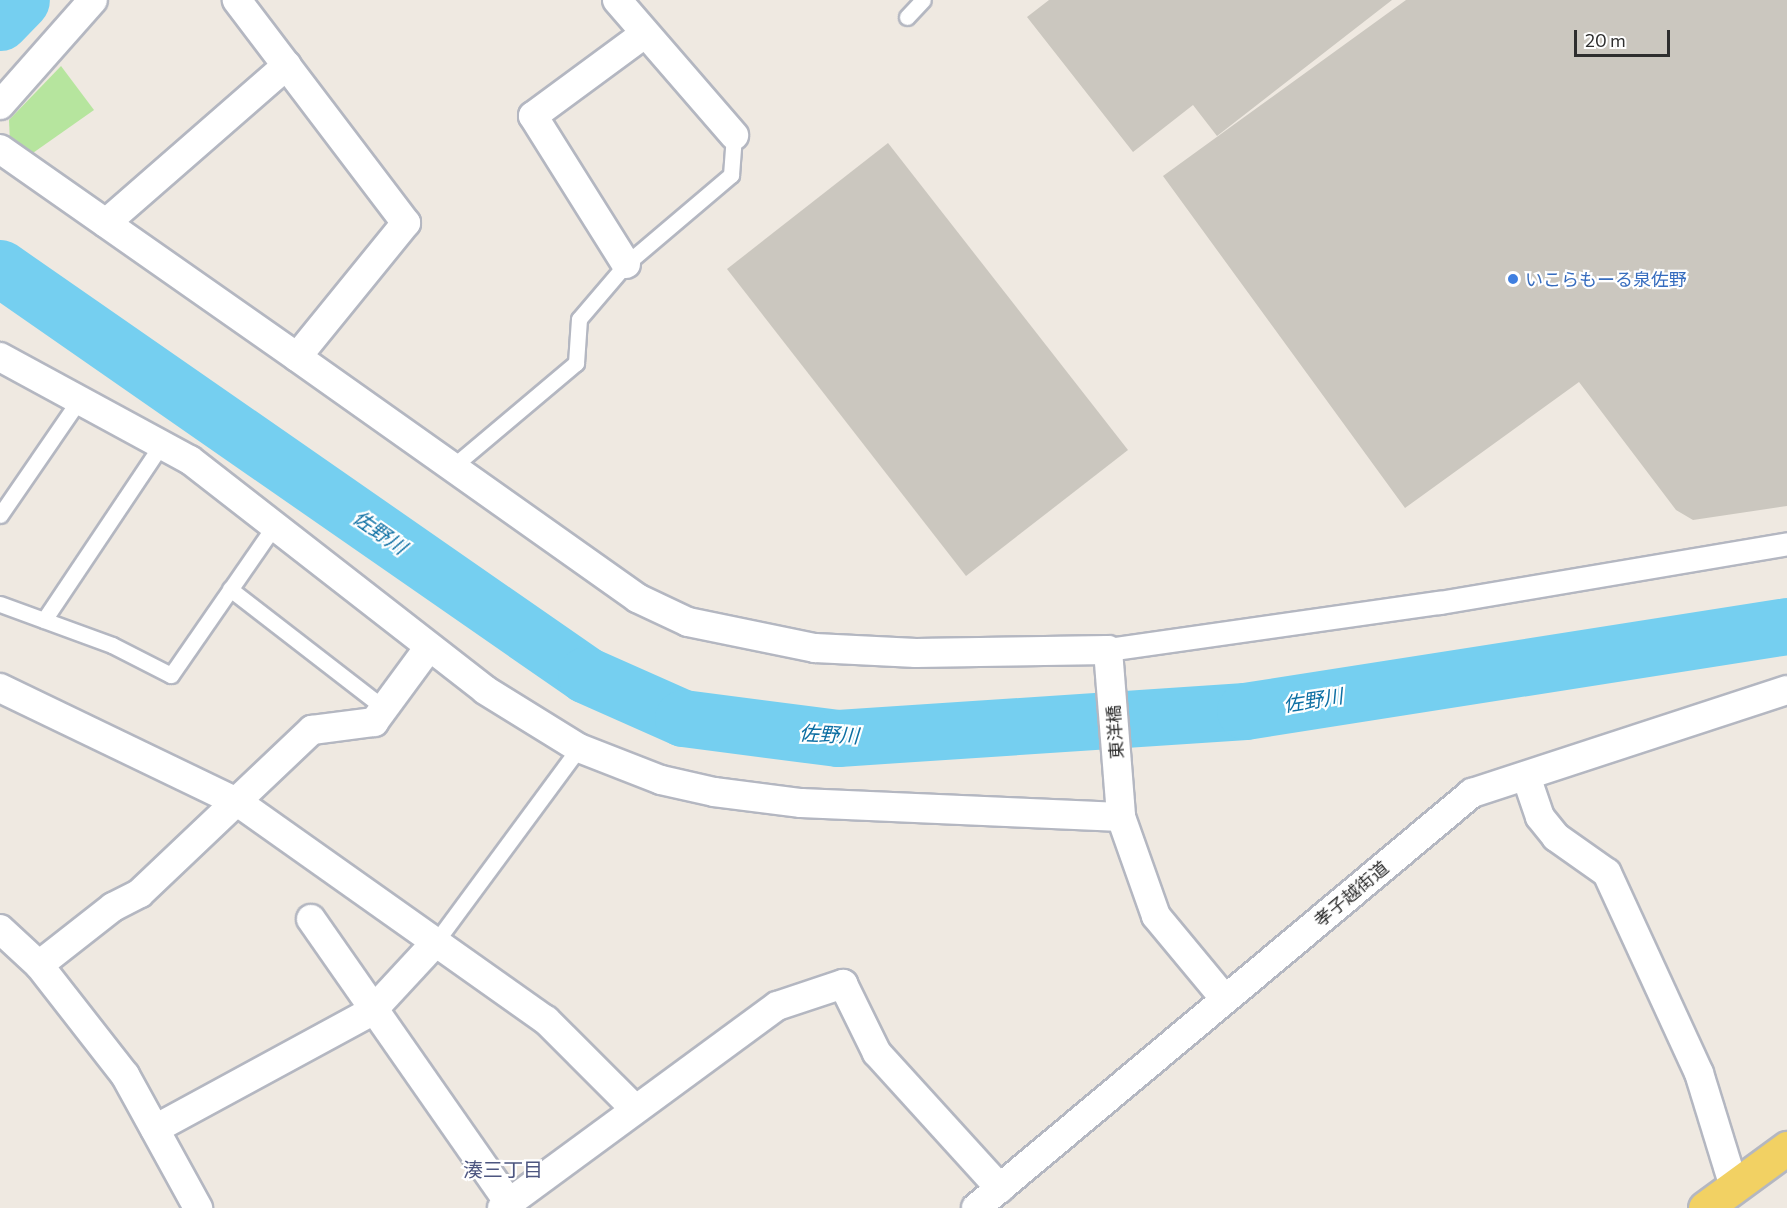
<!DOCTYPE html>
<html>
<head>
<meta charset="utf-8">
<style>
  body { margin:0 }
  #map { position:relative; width:1787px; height:1208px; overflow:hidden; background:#efe9e1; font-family:Commissioner,"Noto Sans JP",sans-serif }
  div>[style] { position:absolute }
  .green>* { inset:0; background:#b6e59e }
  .river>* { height:57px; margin:-28.5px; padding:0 28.5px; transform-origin:28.5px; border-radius:28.5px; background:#75cff0 }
  .building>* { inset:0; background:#cbc7bf }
  .roads { filter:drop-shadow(2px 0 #b4b7c1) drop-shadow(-2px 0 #b4b7c1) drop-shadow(0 2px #b4b7c1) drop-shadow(0 -2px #b4b7c1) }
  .service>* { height:15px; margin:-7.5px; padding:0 7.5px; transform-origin:7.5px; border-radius:7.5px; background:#fff }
  .pedestrian>* { height:22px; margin:-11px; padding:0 11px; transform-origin:11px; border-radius:11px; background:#fff }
  .minor>* { height:28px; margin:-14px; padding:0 14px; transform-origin:14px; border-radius:14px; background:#fff }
  .primary>* { height:33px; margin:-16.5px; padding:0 16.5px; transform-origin:16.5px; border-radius:16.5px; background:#f2d163 }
  .dots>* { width:16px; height:16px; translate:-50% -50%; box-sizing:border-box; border:3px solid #fff; border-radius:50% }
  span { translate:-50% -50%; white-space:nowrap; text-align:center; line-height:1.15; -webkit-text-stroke:4.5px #fff; paint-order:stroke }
  .shop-label { font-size:18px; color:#366cbe }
  .left { translate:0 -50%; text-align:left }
  .street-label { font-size:18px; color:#2e2e2e }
  .water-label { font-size:20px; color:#0d6fa3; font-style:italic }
  .neighbourhood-label { font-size:20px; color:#4d5680 }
  .scale { position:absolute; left:1574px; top:30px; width:96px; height:27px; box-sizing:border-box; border:3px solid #2e2e2e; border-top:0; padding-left:8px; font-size:18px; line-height:21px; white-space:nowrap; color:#2e2e2e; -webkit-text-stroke:4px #fff; paint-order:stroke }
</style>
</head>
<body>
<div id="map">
  <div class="green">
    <div style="clip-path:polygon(61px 66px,94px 110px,30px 155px,10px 143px,9px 120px)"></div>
  </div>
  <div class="river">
    <div style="left:0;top:22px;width:30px;rotate:-46deg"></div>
    <div style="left:0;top:268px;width:713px;rotate:34.78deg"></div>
    <div style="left:586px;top:675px;width:106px;rotate:23.9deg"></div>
    <div style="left:683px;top:718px;width:156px;rotate:7.4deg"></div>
    <div style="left:838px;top:738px;width:408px;rotate:-3.8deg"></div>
    <div style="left:1245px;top:711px;width:549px;rotate:-8.91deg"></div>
  </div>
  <div class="building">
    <div style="clip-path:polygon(1049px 0,1392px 0,1217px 136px,1193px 105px,1133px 152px,1027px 17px)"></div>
    <div style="clip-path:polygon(1406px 0,1787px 0,1787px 506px,1693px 520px,1676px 510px,1579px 382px,1405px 508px,1163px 176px)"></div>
    <div style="clip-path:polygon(888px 143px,1128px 450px,966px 576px,727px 269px)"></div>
  </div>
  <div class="roads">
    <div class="service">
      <div style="left:907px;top:17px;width:23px;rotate:-47deg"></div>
      <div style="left:450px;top:469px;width:165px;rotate:-40.1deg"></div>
      <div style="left:576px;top:363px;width:44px;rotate:-86.1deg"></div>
      <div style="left:579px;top:319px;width:72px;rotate:-49.5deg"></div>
      <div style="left:626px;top:264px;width:138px;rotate:-40.3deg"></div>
      <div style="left:731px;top:175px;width:40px;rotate:-85.7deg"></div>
      <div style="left:0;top:515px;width:140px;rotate:-55.5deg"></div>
      <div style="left:230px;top:589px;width:195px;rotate:37.7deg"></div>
      <div style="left:0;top:604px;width:119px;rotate:20.1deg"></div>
      <div style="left:112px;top:645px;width:66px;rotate:27deg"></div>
      <div style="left:171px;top:675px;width:181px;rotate:-55.3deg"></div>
      <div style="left:44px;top:620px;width:211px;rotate:-56.2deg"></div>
      <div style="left:435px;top:943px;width:242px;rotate:-53.6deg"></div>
    </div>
    <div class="pedestrian">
      <div style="left:1108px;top:650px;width:335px;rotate:-8.1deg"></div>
      <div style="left:1440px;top:603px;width:352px;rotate:-9.6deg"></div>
    </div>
    <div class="minor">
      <div style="left:617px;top:0;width:179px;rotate:49.1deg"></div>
      <div style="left:0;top:105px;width:140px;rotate:-48.5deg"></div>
      <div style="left:0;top:149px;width:363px;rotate:35deg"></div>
      <div style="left:297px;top:357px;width:173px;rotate:-50.9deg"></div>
      <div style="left:406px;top:223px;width:280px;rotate:-127.2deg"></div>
      <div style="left:106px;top:223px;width:240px;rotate:-41.1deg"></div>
      <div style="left:626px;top:264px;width:175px;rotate:-122.1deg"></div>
      <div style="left:533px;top:116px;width:137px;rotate:-36.4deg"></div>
      <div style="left:0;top:357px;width:216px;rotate:28.5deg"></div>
      <div style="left:190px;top:460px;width:374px;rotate:37.9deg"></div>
      <div style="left:485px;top:690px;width:110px;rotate:31.7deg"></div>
      <div style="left:579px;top:748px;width:88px;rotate:21.3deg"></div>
      <div style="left:661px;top:780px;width:54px;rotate:12.8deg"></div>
      <div style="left:714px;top:792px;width:88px;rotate:7.2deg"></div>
      <div style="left:801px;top:803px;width:320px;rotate:2.5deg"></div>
      <div style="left:1121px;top:817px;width:105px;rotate:70.5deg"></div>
      <div style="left:1156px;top:916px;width:108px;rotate:50.3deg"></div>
      <div style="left:297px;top:357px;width:417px;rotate:35.3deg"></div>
      <div style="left:637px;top:598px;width:56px;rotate:25.2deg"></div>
      <div style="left:688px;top:622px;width:130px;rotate:11.6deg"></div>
      <div style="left:815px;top:648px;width:101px;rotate:2.8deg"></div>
      <div style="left:916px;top:653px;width:192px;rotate:-0.9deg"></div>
      <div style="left:1108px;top:650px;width:168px;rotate:85.5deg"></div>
      <div style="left:0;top:688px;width:265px;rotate:25.7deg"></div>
      <div style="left:239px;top:803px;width:376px;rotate:35.3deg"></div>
      <div style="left:546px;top:1020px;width:126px;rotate:45deg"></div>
      <div style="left:1526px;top:776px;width:43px;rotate:71.1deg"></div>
      <div style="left:1540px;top:817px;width:26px;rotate:51deg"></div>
      <div style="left:1556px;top:837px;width:62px;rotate:35.2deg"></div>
      <div style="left:1607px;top:873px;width:220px;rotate:65.3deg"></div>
      <div style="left:1699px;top:1073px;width:119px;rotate:72.9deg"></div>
      <div style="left:311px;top:919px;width:346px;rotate:55.1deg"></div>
      <div style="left:0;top:929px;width:53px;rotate:42.7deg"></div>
      <div style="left:39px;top:965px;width:140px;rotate:52deg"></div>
      <div style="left:125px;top:1075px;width:152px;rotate:61.2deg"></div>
      <div style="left:39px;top:965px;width:94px;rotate:-38.1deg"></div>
      <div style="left:113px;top:907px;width:30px;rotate:-27deg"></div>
      <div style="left:140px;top:893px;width:237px;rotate:-43.5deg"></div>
      <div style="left:312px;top:730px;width:63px;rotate:-7.4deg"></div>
      <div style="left:374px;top:722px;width:93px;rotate:-53.7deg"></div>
      <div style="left:155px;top:1129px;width:247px;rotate:-28.5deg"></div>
      <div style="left:372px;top:1011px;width:93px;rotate:-47.2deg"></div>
      <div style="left:502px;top:1208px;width:341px;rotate:-36.3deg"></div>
      <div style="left:777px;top:1006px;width:70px;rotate:-18.4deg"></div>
      <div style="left:843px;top:984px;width:77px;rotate:63.8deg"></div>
      <div style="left:877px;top:1053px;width:183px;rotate:47.7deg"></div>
      <div style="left:976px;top:1208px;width:647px;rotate:-39.92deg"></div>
      <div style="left:1472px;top:793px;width:331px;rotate:-18.1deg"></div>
    </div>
    <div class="primary">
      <div style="left:1705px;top:1208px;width:102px;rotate:-36.2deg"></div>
    </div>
  </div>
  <div class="dots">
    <div style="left:1513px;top:279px;background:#3f7fe0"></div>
  </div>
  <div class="shop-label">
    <span class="left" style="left:1525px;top:279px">いこらもーる泉佐野</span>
  </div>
  <div class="street-label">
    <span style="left:1115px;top:732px;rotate:-94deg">東洋橋</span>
    <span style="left:1351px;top:894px;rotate:-40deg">孝子越街道</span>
  </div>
  <div class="water-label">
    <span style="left:380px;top:532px;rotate:35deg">佐野川</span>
    <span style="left:1313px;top:700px;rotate:-9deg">佐野川</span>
    <span style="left:829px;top:734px;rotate:3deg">佐野川</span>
  </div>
  <div class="neighbourhood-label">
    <span style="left:503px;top:1169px">湊三丁目</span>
  </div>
  <div class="scale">20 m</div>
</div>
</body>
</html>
